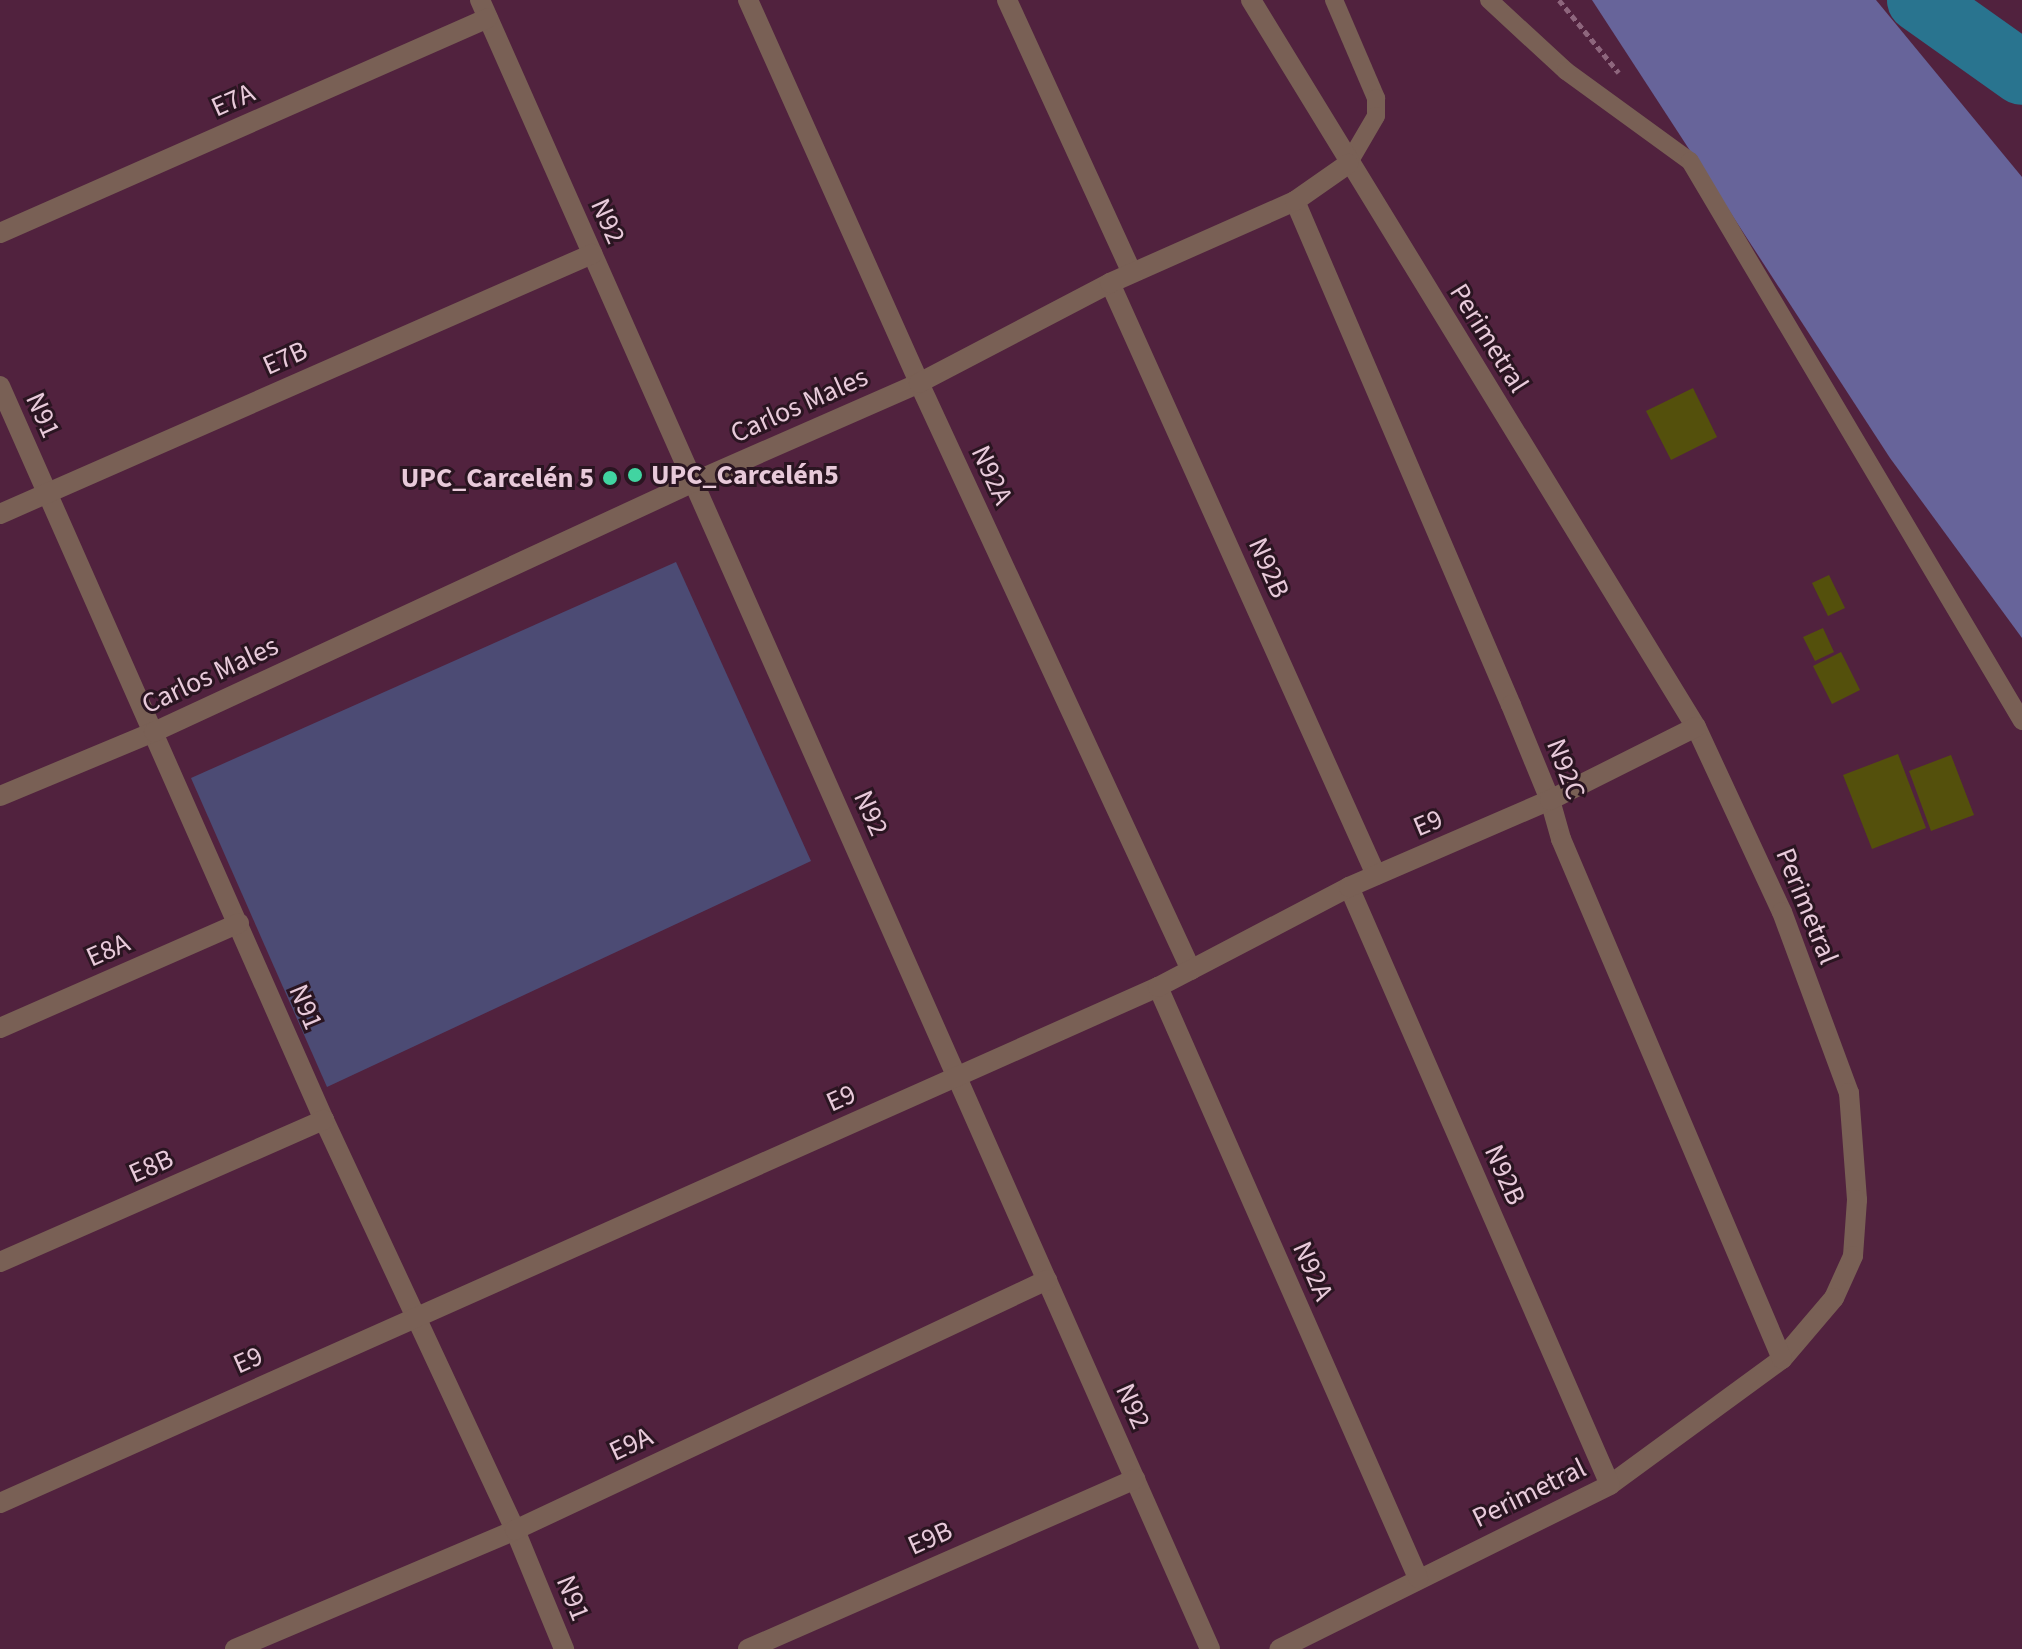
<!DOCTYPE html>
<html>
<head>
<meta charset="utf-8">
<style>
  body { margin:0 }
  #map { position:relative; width:2022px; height:1649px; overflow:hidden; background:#51223e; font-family:"Source Sans 3",sans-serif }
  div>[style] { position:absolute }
  .green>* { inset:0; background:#4c4b74 }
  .forest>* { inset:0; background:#67649a }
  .river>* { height:64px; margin:-32px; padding:0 32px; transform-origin:32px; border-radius:32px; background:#29748f }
  .building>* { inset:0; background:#54500c }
  .path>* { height:5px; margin-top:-2.5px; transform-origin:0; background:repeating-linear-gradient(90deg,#8e667d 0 6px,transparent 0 10px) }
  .service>* { height:18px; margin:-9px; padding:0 9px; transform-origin:9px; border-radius:9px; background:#796055 }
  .minor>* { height:20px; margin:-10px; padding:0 10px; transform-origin:10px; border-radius:10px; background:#796055 }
  .dots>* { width:22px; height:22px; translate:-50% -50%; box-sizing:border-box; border:4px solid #2a1521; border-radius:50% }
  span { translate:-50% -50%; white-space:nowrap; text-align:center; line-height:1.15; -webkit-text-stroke:6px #2a1521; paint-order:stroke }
  .street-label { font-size:28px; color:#e8cada }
  .poi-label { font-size:28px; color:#e8cada; font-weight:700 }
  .left { translate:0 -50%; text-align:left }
  .right { translate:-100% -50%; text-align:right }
</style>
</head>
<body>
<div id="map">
  <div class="green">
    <div style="clip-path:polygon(676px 562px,811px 861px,327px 1087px,191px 778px)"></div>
  </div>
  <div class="forest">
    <div style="clip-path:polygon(1592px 0,1876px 0,2022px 177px,2022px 638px,1890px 458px)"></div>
  </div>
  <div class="river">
    <div style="left:1919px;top:0;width:126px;rotate:35.3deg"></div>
  </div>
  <div class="building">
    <div style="clip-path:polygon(1693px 388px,1717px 437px,1671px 460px,1646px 411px)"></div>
    <div style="clip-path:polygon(1829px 575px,1845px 608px,1828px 616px,1812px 583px)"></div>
    <div style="clip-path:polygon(1823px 628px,1834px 652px,1815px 661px,1803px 637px)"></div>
    <div style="clip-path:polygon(1841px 652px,1860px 690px,1832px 704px,1813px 666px)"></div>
    <div style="clip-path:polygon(1898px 754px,1926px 828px,1872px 849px,1843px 775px)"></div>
    <div style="clip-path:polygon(1951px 755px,1974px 815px,1931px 831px,1909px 771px)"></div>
  </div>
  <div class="path">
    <div style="left:1559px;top:0;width:94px;rotate:50.6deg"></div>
  </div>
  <div class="service">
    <div style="left:1334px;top:0;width:107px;rotate:66.8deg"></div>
    <div style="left:1376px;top:98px;width:18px;rotate:90deg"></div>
    <div style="left:1376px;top:116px;width:56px;rotate:120.3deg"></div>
    <div style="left:1489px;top:0;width:105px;rotate:42.7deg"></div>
    <div style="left:1566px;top:71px;width:153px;rotate:36deg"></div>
    <div style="left:1690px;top:161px;width:651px;rotate:59.34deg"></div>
  </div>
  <div class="minor">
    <div style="left:480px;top:0;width:1803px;rotate:66.12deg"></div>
    <div style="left:748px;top:0;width:419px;rotate:65.9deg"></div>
    <div style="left:919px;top:383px;width:647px;rotate:65.14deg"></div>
    <div style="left:1007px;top:0;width:300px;rotate:65.4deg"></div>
    <div style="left:1251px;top:0;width:852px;rotate:58.53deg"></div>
    <div style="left:1696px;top:727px;width:204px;rotate:65.1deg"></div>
    <div style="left:1782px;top:912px;width:193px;rotate:69.7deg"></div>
    <div style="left:1849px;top:1093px;width:107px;rotate:85.7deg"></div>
    <div style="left:1857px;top:1200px;width:56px;rotate:94.1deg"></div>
    <div style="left:1853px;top:1256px;width:46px;rotate:114.3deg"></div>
    <div style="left:1834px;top:1298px;width:80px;rotate:130.4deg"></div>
    <div style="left:1782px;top:1359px;width:213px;rotate:143.8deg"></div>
    <div style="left:1610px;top:1485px;width:369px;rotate:153.6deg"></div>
    <div style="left:1295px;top:201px;width:548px;rotate:66.8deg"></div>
    <div style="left:1511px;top:705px;width:103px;rotate:67.7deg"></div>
    <div style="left:1550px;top:800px;width:41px;rotate:74.2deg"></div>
    <div style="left:1561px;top:839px;width:565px;rotate:66.97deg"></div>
    <div style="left:0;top:233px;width:533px;rotate:-23.78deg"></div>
    <div style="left:1110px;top:283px;width:649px;rotate:65.8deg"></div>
    <div style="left:0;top:386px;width:802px;rotate:66.18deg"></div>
    <div style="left:324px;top:1120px;width:452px;rotate:65deg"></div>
    <div style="left:515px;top:1530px;width:129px;rotate:67.6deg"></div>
    <div style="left:0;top:514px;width:647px;rotate:-23.71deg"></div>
    <div style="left:0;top:796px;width:167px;rotate:-22.6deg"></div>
    <div style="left:154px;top:732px;width:595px;rotate:-24.84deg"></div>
    <div style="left:694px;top:482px;width:246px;rotate:-23.7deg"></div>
    <div style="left:919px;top:383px;width:216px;rotate:-27.6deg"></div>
    <div style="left:1110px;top:283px;width:202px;rotate:-23.9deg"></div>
    <div style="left:1295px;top:201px;width:65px;rotate:-34.9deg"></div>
    <div style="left:1349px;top:887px;width:652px;rotate:66.42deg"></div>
    <div style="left:1158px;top:987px;width:646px;rotate:66.25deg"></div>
    <div style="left:0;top:1028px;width:261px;rotate:-23.7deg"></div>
    <div style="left:0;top:1262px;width:354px;rotate:-23.7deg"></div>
    <div style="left:0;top:1503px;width:1268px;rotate:-24.02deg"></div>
    <div style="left:1158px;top:987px;width:216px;rotate:-27.6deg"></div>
    <div style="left:1349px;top:887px;width:219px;rotate:-23.4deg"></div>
    <div style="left:1550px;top:800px;width:163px;rotate:-26.6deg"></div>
    <div style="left:235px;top:1649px;width:304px;rotate:-23deg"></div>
    <div style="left:515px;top:1530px;width:588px;rotate:-25.17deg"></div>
    <div style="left:748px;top:1649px;width:423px;rotate:-23.7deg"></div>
  </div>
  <div class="dots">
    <div style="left:635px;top:475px;background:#41d4a1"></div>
    <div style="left:610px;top:478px;background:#41d4a1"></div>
  </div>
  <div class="street-label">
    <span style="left:233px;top:100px;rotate:-24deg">E7A</span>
    <span style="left:608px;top:221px;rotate:66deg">N92</span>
    <span style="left:1489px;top:338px;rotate:58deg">Perimetral</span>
    <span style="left:285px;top:358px;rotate:-24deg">E7B</span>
    <span style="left:799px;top:405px;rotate:-24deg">Carlos Males</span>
    <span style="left:43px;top:415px;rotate:66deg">N91</span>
    <span style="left:992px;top:475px;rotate:65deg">N92A</span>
    <span style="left:1269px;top:568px;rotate:66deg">N92B</span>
    <span style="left:210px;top:675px;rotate:-25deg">Carlos Males</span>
    <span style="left:1566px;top:769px;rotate:69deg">N92C</span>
    <span style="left:871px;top:813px;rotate:66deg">N92</span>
    <span style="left:1428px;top:823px;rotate:-23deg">E9</span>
    <span style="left:1807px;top:906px;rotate:68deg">Perimetral</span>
    <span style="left:108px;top:950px;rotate:-24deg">E8A</span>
    <span style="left:306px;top:1007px;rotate:67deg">N91</span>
    <span style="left:841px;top:1098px;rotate:-24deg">E9</span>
    <span style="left:151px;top:1166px;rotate:-24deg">E8B</span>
    <span style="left:1505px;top:1175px;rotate:66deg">N92B</span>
    <span style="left:1313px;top:1271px;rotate:66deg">N92A</span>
    <span style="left:248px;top:1360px;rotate:-24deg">E9</span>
    <span style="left:1133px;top:1406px;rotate:66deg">N92</span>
    <span style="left:631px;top:1444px;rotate:-25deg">E9A</span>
    <span style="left:1529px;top:1493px;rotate:-26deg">Perimetral</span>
    <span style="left:930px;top:1538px;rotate:-24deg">E9B</span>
    <span style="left:573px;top:1598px;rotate:68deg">N91</span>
  </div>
  <div class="poi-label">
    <span class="left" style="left:651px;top:475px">UPC_Carcelén5</span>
    <span class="right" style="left:594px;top:478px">UPC_Carcelén 5</span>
  </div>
</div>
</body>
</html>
